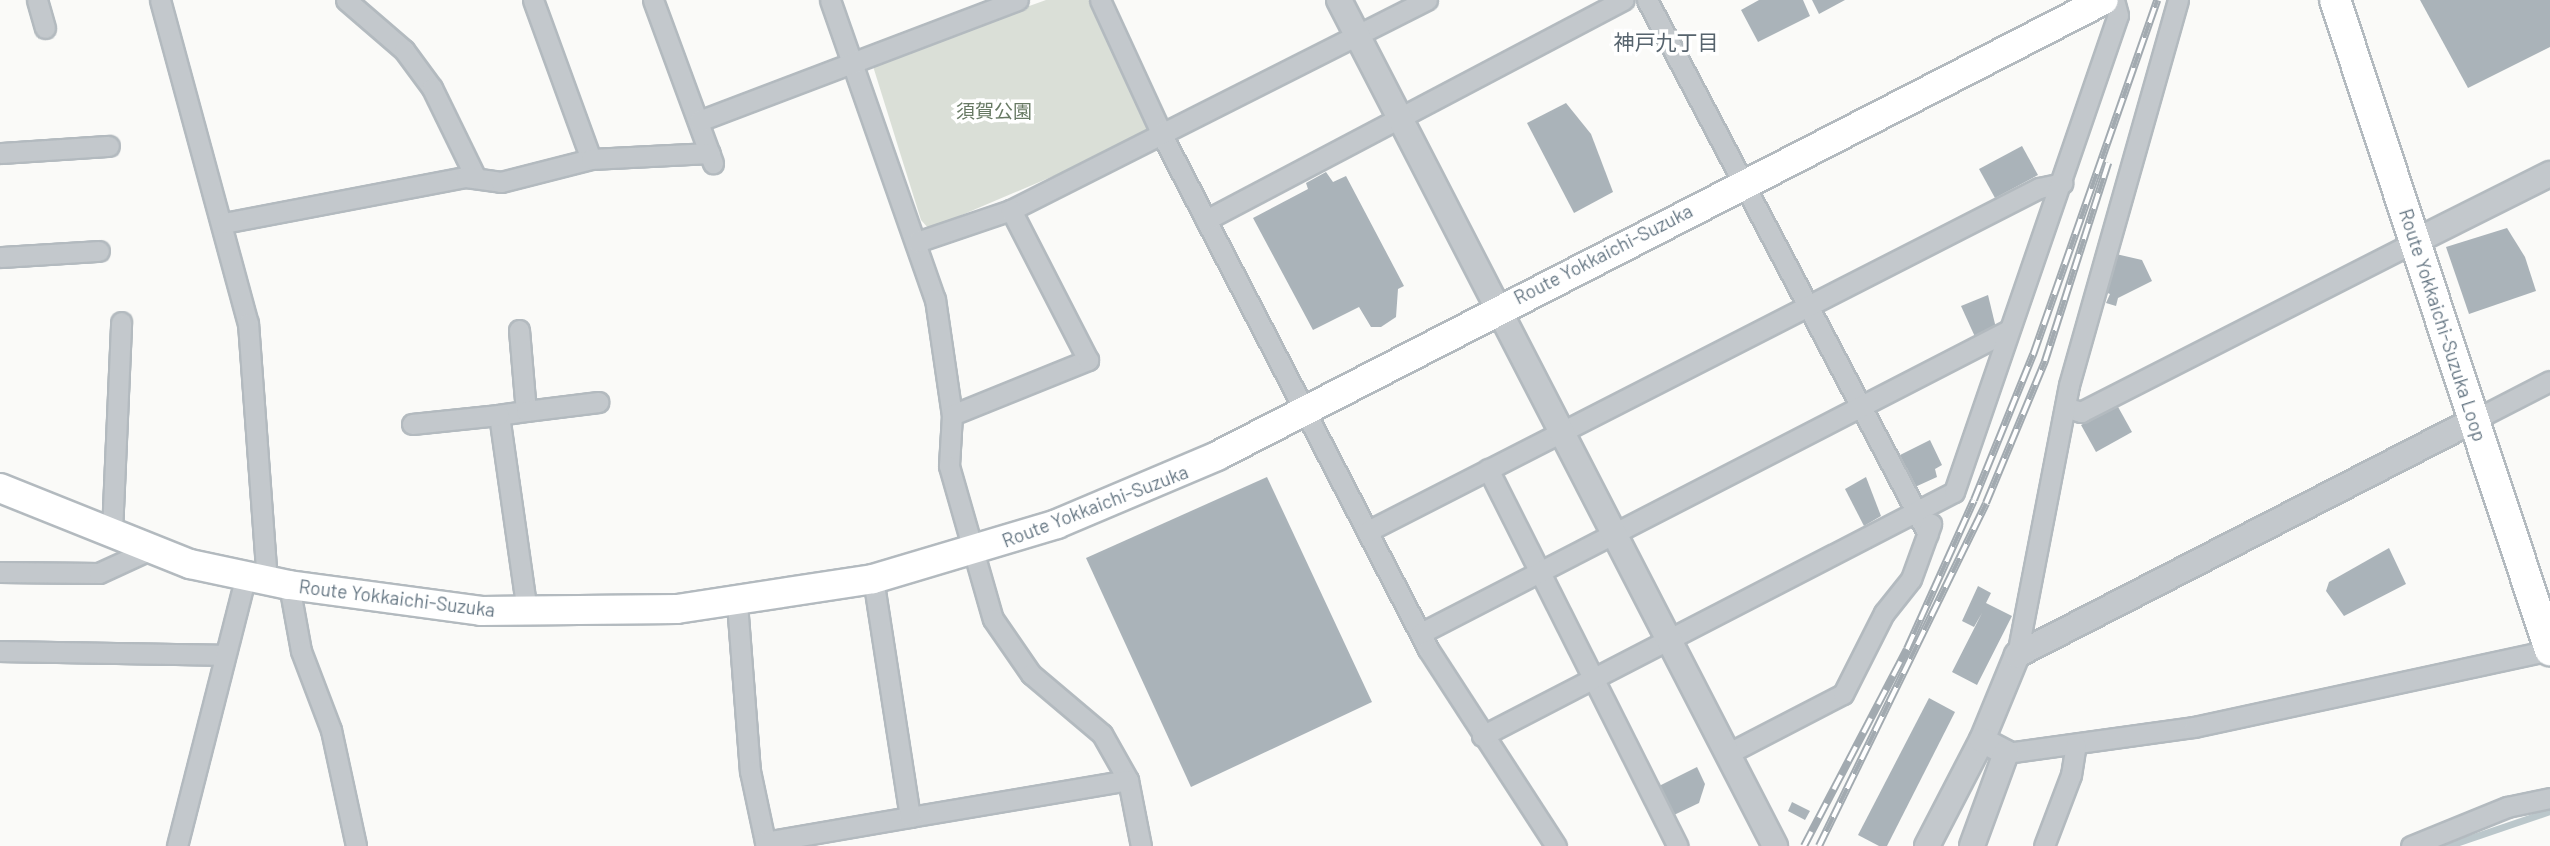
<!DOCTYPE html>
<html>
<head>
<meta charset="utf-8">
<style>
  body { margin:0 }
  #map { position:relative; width:2550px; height:846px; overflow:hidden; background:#fafaf8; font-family:Barlow,"Noto Sans JP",sans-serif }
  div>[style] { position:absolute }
  .green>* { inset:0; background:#dadfd7 }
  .stream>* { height:7px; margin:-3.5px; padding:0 3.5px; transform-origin:3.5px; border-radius:3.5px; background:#bbc7cb }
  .building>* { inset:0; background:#aab3b9 }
  .roads { filter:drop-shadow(2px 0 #b3babf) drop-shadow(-2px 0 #b3babf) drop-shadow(0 2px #b3babf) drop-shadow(0 -2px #b3babf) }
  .minor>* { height:19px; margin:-9.5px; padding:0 9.5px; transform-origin:9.5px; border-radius:9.5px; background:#c3c8cc }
  .tertiary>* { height:24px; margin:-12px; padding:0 12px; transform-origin:12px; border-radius:12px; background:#c3c8cc }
  .secondary>* { height:28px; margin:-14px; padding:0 14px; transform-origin:14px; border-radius:14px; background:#fff }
  .primary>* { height:30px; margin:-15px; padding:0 15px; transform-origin:15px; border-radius:15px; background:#fff }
  .rail>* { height:8px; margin-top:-4px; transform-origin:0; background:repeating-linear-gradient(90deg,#fff 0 16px,#a2aab0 0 32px); box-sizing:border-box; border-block:2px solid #a2aab0 }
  span { translate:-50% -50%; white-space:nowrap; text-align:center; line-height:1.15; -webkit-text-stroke:7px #fff; paint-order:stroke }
  .park-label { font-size:19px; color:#687a64 }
  .street-label { font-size:19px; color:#657683 }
  .neighbourhood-label { font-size:21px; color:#57646e }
</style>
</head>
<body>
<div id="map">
  <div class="green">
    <div style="clip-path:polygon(1046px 0,1092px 0,1148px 123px,1145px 137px,929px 229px,921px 220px,872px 63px)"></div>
  </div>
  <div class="stream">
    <div style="left:2447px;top:846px;width:109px;rotate:-18.8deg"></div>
  </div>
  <div class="building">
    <div style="clip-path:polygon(1759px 0,1803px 0,1810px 16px,1758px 42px,1741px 10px)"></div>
    <div style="clip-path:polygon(1812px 0,1845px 0,1819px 14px)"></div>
    <div style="clip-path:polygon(2420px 0,2550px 0,2550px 47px,2468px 88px)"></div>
    <div style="clip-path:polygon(1566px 103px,1591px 134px,1613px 192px,1574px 213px,1527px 123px)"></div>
    <div style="clip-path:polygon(2022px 146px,2038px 175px,1995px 198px,1979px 169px)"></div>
    <div style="clip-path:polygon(1326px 172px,1333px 182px,1346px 176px,1404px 286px,1398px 289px,1396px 317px,1381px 327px,1371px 327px,1359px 307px,1313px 330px,1253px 218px,1308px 189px,1306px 183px)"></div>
    <div style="clip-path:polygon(2507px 228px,2525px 257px,2536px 291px,2469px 314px,2446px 247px)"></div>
    <div style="clip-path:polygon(2116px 254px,2142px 260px,2152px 281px,2118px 298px,2116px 306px,2106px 303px,2110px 294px,2105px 292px)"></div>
    <div style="clip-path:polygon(1988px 295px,1996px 328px,1976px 339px,1961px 306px)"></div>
    <div style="clip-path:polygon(2117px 405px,2132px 432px,2096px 452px,2081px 425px)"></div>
    <div style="clip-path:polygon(1930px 440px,1942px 465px,1935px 469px,1937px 477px,1915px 487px,1900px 455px)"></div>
    <div style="clip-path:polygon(1267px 477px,1372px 702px,1191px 787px,1086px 558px)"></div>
    <div style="clip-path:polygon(1866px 477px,1881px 516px,1864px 526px,1845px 489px)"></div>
    <div style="clip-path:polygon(2389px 548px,2406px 584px,2344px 616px,2326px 591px,2329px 582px)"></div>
    <div style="clip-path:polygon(1978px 586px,1991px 593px,1986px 603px,2012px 616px,1977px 685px,1952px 672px,1982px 613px,1974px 627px,1962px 621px)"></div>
    <div style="clip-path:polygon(1929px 698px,1955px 712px,1887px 846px,1879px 846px,1858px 835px)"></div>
    <div style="clip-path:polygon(1697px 767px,1705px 784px,1699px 803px,1674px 815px,1659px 786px)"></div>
    <div style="clip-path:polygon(1792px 802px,1810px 811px,1805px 820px,1788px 811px)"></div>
  </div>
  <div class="roads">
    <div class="minor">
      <div style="left:37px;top:0;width:29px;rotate:74deg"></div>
      <div style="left:160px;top:0;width:335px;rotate:74.8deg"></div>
      <div style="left:248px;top:323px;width:258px;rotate:85.8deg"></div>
      <div style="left:346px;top:0;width:77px;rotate:40.8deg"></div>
      <div style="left:404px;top:50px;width:47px;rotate:53.6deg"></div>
      <div style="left:432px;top:88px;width:98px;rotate:64deg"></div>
      <div style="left:533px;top:0;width:169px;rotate:70deg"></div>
      <div style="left:653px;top:0;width:174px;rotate:69.8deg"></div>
      <div style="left:830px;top:0;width:317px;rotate:70.7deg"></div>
      <div style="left:935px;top:299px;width:117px;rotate:81.7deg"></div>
      <div style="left:952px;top:415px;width:51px;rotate:93.4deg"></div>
      <div style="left:949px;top:466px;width:159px;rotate:74deg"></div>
      <div style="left:993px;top:619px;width:67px;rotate:55.4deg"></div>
      <div style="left:1031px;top:674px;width:93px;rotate:40.2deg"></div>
      <div style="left:1102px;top:734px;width:53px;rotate:60.5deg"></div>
      <div style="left:1128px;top:780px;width:67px;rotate:78.9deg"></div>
      <div style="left:1100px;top:0;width:151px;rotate:65.3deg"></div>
      <div style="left:1163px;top:137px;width:577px;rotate:62.63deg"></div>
      <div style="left:1428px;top:649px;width:235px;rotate:57deg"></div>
      <div style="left:1647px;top:0;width:603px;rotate:62.25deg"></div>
      <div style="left:699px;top:121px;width:341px;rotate:-20.8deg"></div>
      <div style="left:0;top:153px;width:109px;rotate:-3.7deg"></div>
      <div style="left:1206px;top:220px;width:472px;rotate:-27.8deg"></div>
      <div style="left:224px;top:223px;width:246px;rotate:-10.8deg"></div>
      <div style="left:466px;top:177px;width:35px;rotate:8deg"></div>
      <div style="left:501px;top:182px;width:93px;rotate:-14.3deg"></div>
      <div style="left:591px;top:159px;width:119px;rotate:-2.9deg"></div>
      <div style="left:917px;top:242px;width:99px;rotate:-18.8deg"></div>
      <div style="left:1011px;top:210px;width:466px;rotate:-26.8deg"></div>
      <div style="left:0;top:257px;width:99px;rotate:-3.5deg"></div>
      <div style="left:519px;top:330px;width:81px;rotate:85.1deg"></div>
      <div style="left:526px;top:411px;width:27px;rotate:172deg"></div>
      <div style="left:499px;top:415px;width:198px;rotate:81.9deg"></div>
      <div style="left:2068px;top:408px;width:14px;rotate:17deg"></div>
      <div style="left:2081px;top:412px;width:376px;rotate:-27deg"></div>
      <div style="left:526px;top:411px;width:73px;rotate:-7.1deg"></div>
      <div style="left:952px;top:415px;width:147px;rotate:-22deg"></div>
      <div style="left:1088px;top:360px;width:169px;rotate:-117.2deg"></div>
      <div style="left:2474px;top:420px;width:85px;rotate:-27.2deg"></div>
      <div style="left:412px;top:424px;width:87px;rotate:-5.9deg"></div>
      <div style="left:1488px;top:469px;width:422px;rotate:63.3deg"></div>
      <div style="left:1368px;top:531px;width:754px;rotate:-27.08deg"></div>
      <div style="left:2039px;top:188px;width:24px;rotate:-12deg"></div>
      <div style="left:112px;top:532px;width:210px;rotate:-87.5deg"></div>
      <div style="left:0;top:572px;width:99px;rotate:0.6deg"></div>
      <div style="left:99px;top:573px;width:55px;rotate:-24.7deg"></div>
      <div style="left:289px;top:585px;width:67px;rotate:79.7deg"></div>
      <div style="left:301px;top:651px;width:85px;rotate:69.2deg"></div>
      <div style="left:331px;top:730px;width:119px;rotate:77.8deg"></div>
      <div style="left:737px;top:603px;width:169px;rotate:85.6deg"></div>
      <div style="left:750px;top:771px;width:77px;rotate:78deg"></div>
      <div style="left:1421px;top:633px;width:661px;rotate:-27.26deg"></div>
      <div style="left:0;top:651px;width:225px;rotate:1deg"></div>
      <div style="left:2017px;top:655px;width:275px;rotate:-79.1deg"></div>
      <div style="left:2069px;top:385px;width:400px;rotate:-74.2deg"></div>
      <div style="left:1482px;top:736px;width:531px;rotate:-27.34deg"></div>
      <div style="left:1954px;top:492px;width:504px;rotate:-71.03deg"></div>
      <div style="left:2118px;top:15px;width:16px;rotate:-105deg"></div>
      <div style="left:1729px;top:753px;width:128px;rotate:-27.4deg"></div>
      <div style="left:1843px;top:694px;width:91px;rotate:-63.2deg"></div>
      <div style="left:1884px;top:613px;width:43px;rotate:-51.5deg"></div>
      <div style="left:1911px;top:579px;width:59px;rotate:-70deg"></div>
      <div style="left:2006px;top:753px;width:190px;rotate:-7.9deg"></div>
      <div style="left:2194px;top:727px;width:364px;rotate:-12.2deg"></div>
      <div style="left:910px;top:817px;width:221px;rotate:-9.6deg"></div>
      <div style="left:765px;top:842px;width:147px;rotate:-9.8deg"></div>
      <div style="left:910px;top:817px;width:241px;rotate:-98.8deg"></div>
      <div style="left:177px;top:846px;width:280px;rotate:-75.7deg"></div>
      <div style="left:2044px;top:846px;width:76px;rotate:-69.2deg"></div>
      <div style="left:2071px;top:775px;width:30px;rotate:-81deg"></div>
      <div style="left:2411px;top:846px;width:104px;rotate:-22.1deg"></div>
      <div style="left:2507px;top:807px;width:44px;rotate:-11.8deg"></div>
    </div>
    <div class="tertiary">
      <div style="left:1339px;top:0;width:952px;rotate:62.73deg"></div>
      <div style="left:2416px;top:241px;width:150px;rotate:-26.6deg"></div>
      <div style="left:1982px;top:740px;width:92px;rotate:-67.6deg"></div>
      <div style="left:2017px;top:655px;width:514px;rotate:-27.21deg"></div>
      <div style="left:1927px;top:846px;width:119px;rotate:-62.6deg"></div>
      <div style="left:1982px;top:740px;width:27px;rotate:28deg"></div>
      <div style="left:2006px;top:753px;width:99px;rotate:110.1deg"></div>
    </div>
    <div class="secondary">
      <div style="left:0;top:488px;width:205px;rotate:21.8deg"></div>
      <div style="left:190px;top:564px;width:101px;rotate:12deg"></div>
      <div style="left:289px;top:585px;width:194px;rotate:7.7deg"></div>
      <div style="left:481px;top:611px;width:196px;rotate:-0.6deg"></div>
      <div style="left:677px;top:609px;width:198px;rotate:-8.7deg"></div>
      <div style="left:873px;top:579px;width:192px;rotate:-16.6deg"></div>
      <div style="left:1057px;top:524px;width:174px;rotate:-23deg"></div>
      <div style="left:1217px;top:456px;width:997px;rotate:-27.21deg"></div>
    </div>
    <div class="primary">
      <div style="left:2335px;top:0;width:685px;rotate:71.7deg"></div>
    </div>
  </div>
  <div class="rail">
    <div style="left:1804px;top:846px;width:222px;rotate:-62.4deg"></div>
    <div style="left:1907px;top:649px;width:163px;rotate:-65.8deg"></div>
    <div style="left:1974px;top:500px;width:157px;rotate:-67.9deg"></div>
    <div style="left:2033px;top:355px;width:376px;rotate:-70.7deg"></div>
    <div style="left:1819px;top:846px;width:381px;rotate:-64deg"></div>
    <div style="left:1986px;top:503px;width:154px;rotate:-67.4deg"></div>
    <div style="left:2045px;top:361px;width:208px;rotate:-72.3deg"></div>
  </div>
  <div class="park-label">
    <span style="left:994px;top:111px">須賀公園</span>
  </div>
  <div class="street-label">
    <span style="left:1603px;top:254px;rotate:-27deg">Route Yokkaichi-Suzuka</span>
    <span style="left:2443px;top:325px;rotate:72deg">Route Yokkaichi-Suzuka Loop</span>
    <span style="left:1095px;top:506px;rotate:-21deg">Route Yokkaichi-Suzuka</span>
    <span style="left:397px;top:598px;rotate:7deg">Route Yokkaichi-Suzuka</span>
  </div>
  <div class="neighbourhood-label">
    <span style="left:1666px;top:42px">神戸九丁目</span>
  </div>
</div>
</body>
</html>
